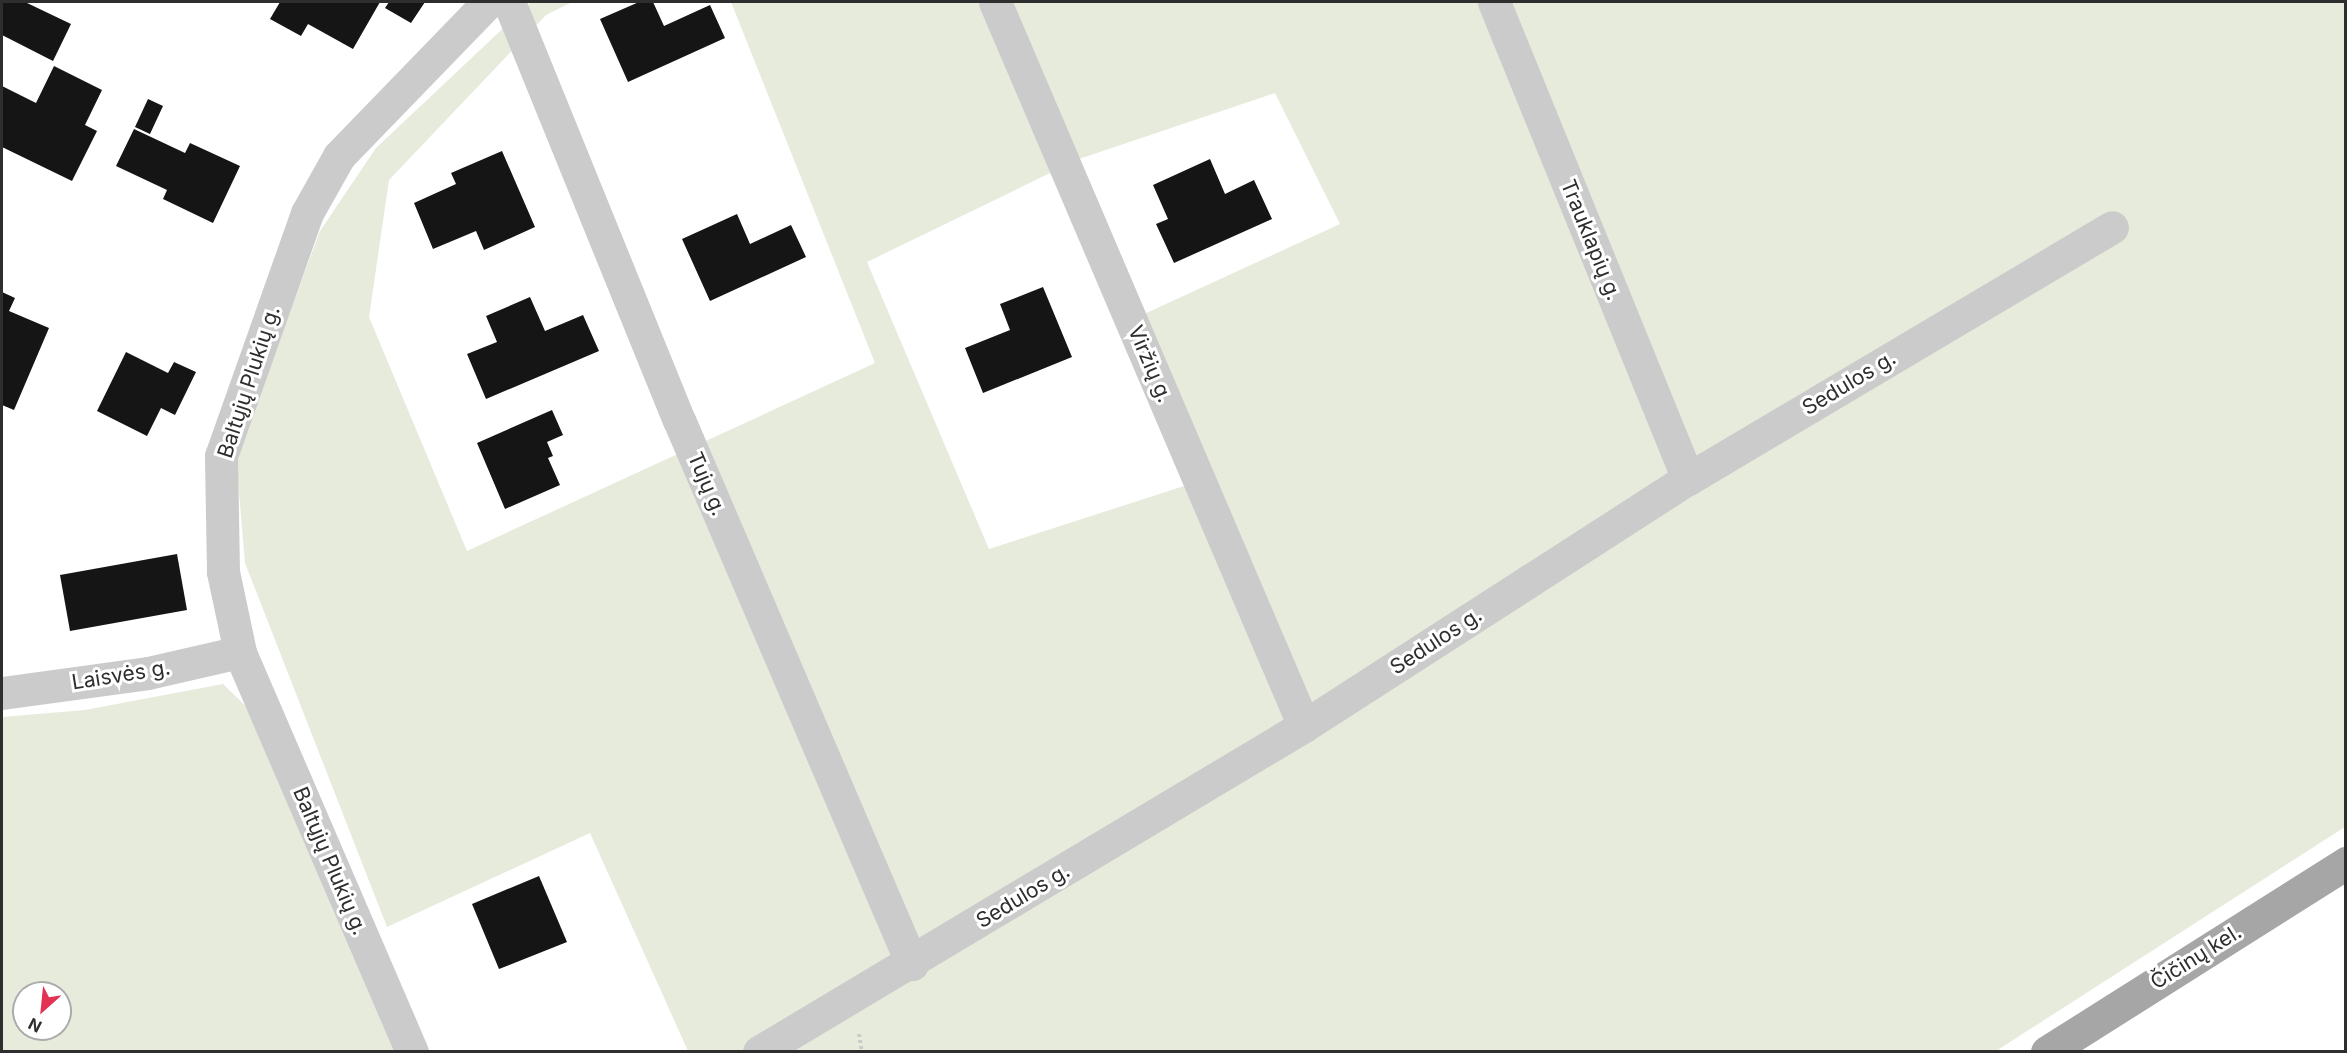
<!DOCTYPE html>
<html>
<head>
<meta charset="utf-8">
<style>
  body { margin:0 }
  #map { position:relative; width:2347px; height:1053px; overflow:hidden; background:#fff; font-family:Inter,sans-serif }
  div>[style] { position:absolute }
  .green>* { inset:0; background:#e6ebdc }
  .building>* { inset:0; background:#151515 }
  .path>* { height:4px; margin-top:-2px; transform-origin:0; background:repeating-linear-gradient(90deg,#cbcbcb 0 3px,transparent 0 6px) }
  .minor>* { height:33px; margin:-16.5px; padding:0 16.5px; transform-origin:16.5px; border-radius:16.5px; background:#cbcbcb }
  .major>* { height:33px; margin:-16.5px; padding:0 16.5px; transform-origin:16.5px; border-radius:16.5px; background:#a6a6a6 }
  span { translate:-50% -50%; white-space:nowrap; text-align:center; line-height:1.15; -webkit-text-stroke:6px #fff; paint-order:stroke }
  .street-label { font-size:21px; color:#2e2e2e }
  .frame { position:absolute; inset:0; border:3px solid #2e2e2e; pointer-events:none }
  .north { position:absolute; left:12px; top:981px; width:60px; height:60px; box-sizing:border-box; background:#fff; border:2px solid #ababab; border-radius:50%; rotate:207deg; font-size:16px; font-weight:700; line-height:24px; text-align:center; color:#2e2e2e }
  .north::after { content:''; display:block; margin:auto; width:21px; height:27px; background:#e33253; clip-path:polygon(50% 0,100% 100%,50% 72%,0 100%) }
</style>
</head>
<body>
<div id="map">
  <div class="green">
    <div style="clip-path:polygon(evenodd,531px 2px,572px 2px,546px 15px,389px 180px,369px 317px,467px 551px,875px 363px,731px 2px,2345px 2px,2345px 827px,1996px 1051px,688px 1051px,590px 833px,387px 927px,245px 563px,236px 457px,320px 231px,376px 148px,531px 2px,1275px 93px,1340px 224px,1142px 315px,1215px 476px,989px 549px,867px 262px,1079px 159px,1275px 93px)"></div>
    <div style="clip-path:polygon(evenodd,223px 684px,259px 719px,399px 1051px,2px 1052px,2px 717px,85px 710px,223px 684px,24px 993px,60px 993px,60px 1029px,24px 1029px,24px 993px)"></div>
  </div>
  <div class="building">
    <div style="clip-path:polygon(2px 2px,25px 2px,71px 24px,53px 61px,2px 35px)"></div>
    <div style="clip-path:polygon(280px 2px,380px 2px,353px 49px,308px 24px,301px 36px,270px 19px)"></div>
    <div style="clip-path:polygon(389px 2px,425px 2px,411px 23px,385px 8px)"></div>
    <div style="clip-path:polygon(639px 2px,653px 2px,664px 26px,710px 5px,725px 38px,628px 82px,600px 19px)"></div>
    <div style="clip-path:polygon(54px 66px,102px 90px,85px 125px,97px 131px,72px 181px,2px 147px,2px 86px,36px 103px)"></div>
    <div style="clip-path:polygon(148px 99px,163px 106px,150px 134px,135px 127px)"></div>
    <div style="clip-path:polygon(134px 129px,185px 153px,190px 143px,240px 166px,213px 223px,163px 199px,167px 190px,116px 166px)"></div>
    <div style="clip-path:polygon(502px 151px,535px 227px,484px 250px,476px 231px,433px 249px,414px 203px,456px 184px,451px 173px)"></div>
    <div style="clip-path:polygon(1210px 159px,1225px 194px,1254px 180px,1272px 219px,1174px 263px,1156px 224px,1168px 219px,1153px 185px)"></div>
    <div style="clip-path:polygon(737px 214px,750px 244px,791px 225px,806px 257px,710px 301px,682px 239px)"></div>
    <div style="clip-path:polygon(1043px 287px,1072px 357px,983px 393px,965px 348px,1010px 330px,1000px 304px)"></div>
    <div style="clip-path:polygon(2px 292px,15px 298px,9px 311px,49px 328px,14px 410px,2px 405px)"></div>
    <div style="clip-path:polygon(530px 297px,545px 331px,583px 315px,599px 351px,486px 399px,467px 354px,497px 342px,486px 316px)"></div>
    <div style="clip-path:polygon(126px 352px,168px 373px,174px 362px,196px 372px,175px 415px,161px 408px,147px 436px,97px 411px)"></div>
    <div style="clip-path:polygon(552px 410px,563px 435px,547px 442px,553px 456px,548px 458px,560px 485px,505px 509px,477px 443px)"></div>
    <div style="clip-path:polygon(177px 554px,187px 610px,70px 631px,60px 575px)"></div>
    <div style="clip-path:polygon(539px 876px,567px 942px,499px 969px,472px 904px)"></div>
  </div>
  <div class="path">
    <div style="left:859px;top:1034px;width:18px;rotate:81deg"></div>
  </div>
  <div class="minor">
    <div style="left:509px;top:2px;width:451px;rotate:67.9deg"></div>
    <div style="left:679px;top:420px;width:592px;rotate:66.81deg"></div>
    <div style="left:995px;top:2px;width:787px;rotate:66.89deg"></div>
    <div style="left:1494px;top:2px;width:515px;rotate:67.87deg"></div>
    <div style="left:2px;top:693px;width:147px;rotate:-7.8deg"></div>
    <div style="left:148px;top:673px;width:94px;rotate:-12.9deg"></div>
    <div style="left:412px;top:1052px;width:435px;rotate:-113.3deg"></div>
    <div style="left:240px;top:652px;width:82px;rotate:-102deg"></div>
    <div style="left:223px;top:572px;width:116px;rotate:-91deg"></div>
    <div style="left:221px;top:456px;width:258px;rotate:-70.5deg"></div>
    <div style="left:307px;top:213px;width:65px;rotate:-60.7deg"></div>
    <div style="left:339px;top:156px;width:214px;rotate:-45.9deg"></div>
    <div style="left:759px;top:1052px;width:635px;rotate:-30.89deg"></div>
    <div style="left:1304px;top:726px;width:457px;rotate:-32.8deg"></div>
    <div style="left:1688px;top:479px;width:493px;rotate:-30.7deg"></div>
  </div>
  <div class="major">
    <div style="left:2047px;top:1052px;width:354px;rotate:-32.3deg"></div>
  </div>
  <div class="street-label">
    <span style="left:1591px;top:240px;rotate:68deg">Trauklapių g.</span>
    <span style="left:1150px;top:364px;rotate:67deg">Viržių g.</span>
    <span style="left:249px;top:382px;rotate:-72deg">Baltųjų Plukių g.</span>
    <span style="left:1849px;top:383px;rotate:-31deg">Sedulos g.</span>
    <span style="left:707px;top:484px;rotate:67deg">Tujų g.</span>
    <span style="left:1436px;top:641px;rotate:-33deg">Sedulos g.</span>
    <span style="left:121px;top:675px;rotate:-9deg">Laisvės g.</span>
    <span style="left:330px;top:861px;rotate:67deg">Baltųjų Plukių g.</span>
    <span style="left:1023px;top:896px;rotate:-31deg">Sedulos g.</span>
    <span style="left:2196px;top:957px;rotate:-32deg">Čičinų kel.</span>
  </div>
  <div class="frame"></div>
  <div class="north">N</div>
</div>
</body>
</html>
